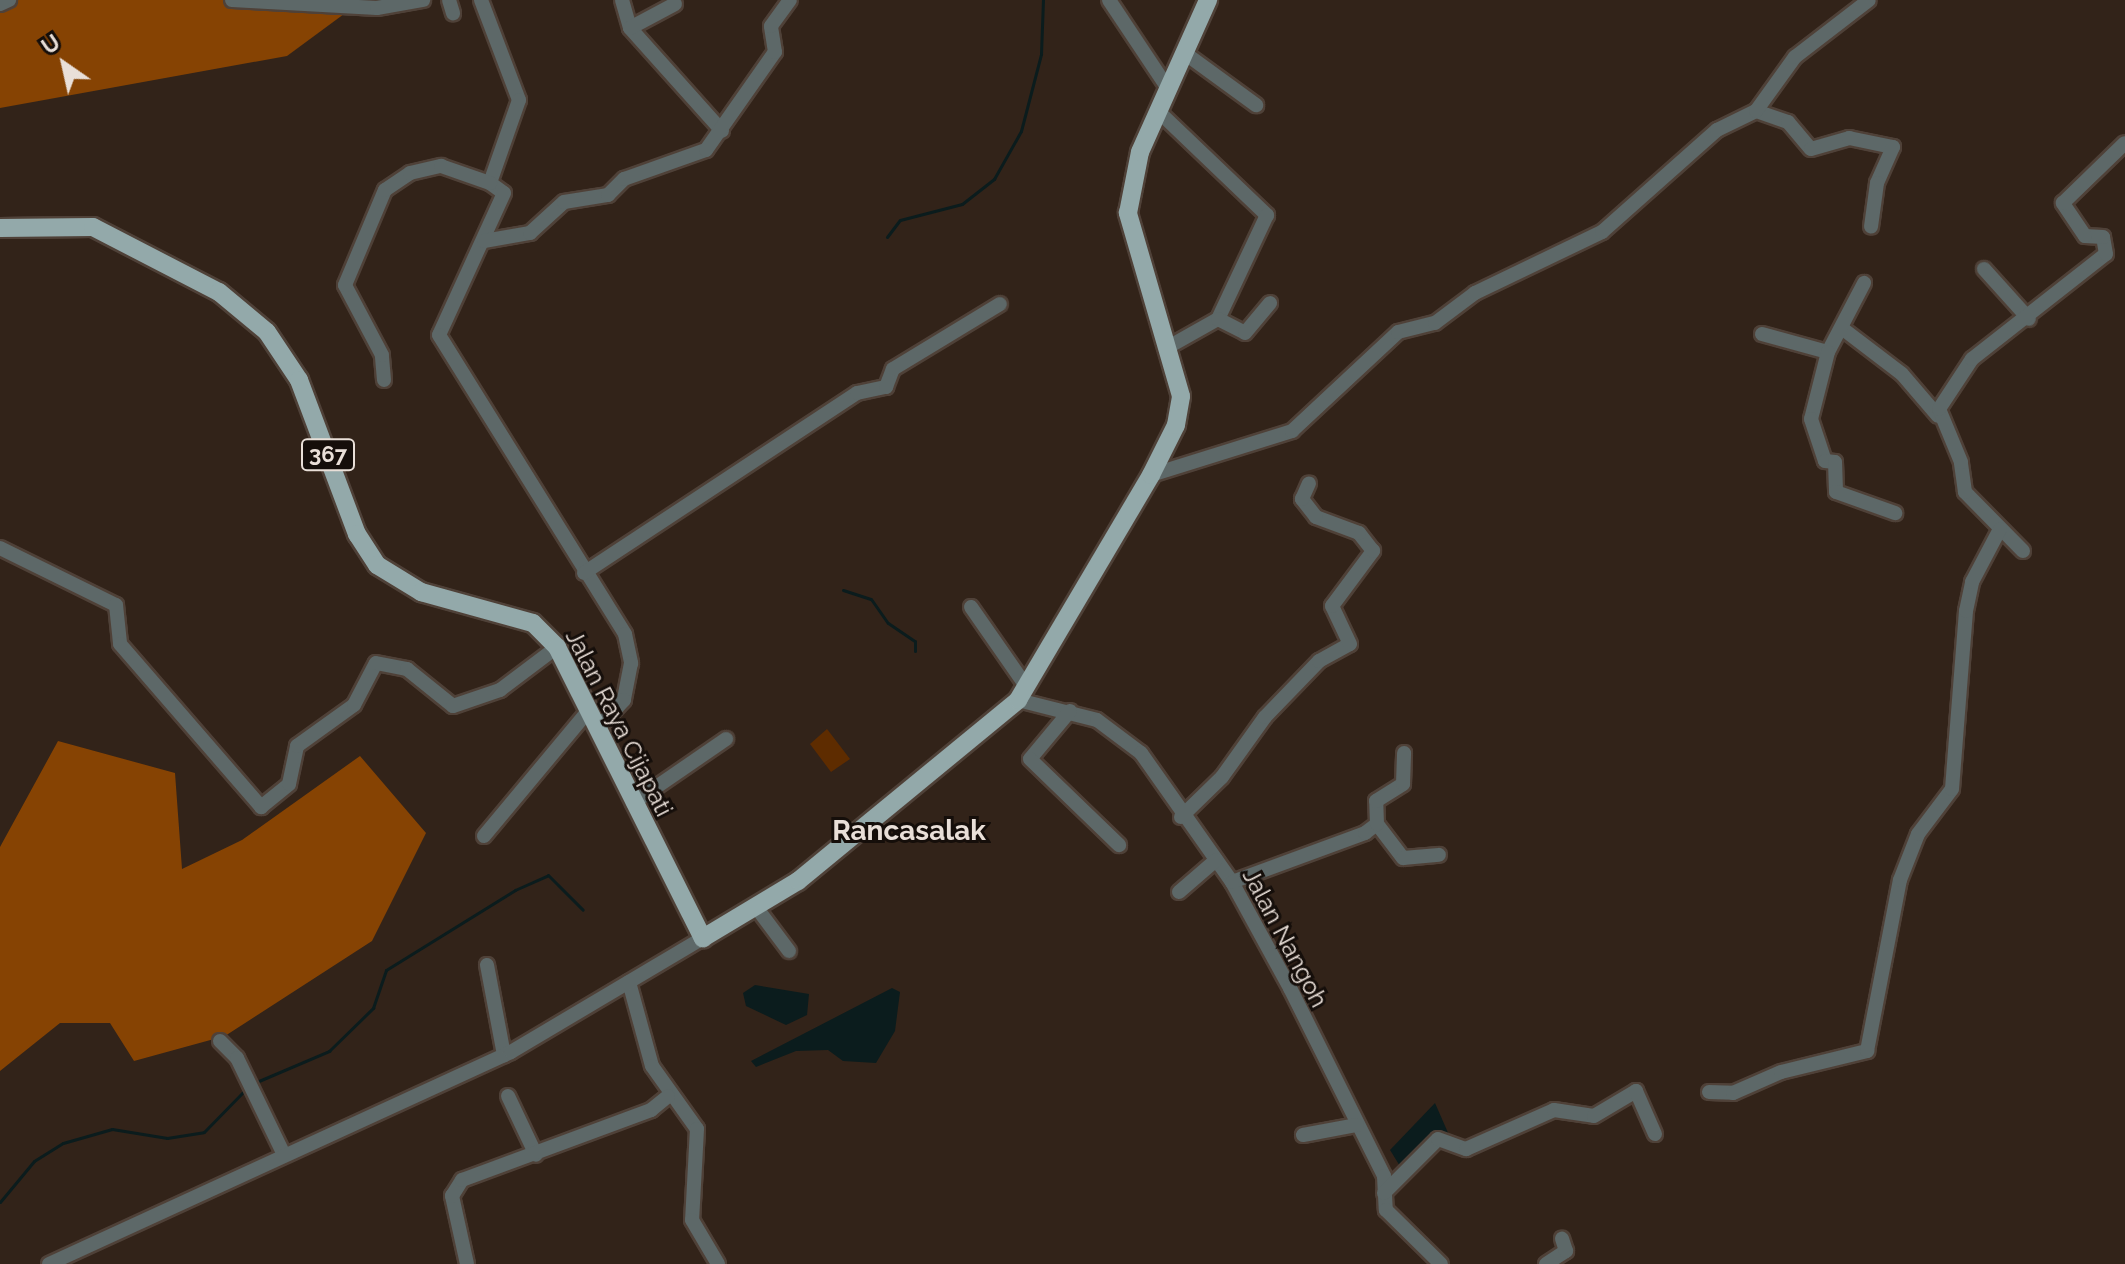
<!DOCTYPE html>
<html>
<head>
<meta charset="utf-8">
<style>
  body { margin:0 }
  #map { position:relative; width:2125px; height:1264px; overflow:hidden; background:#322319; font-family:Raleway,sans-serif }
  div>[style] { position:absolute }
  .green>* { inset:0; background:#5e2c00 }
  .forest>* { inset:0; background:#864303 }
  .water>* { inset:0; background:#0b1c1d }
  .stream>* { height:3px; margin:-1.5px; padding:0 1.5px; transform-origin:1.5px; border-radius:1.5px; background:#0b1c1d }
  .roads { filter:drop-shadow(2px 0 #4f4138) drop-shadow(-2px 0 #4f4138) drop-shadow(0 2px #4f4138) drop-shadow(0 -2px #4f4138) }
  .minor>* { height:14px; margin:-7px; padding:0 7px; transform-origin:7px; border-radius:7px; background:#5d6868 }
  .major>* { height:18px; margin:-9px; padding:0 9px; transform-origin:9px; border-radius:9px; background:#93a9aa }
  span { translate:-50% -50%; white-space:nowrap; text-align:center; line-height:1.15; -webkit-text-stroke:6px #150e0a; paint-order:stroke }
  .shield-label span { padding:2px 6px; background:#150e0a; border:2px solid; border-radius:6px; -webkit-text-stroke-width:0 }
  .shield-label { font-size:22px; color:#e9dfd8; font-weight:700 }
  .street-label { font-size:24px; color:#e9dfd8 }
  .quarter-label { font-size:28px; color:#e9dfd8; font-weight:700 }
  .north { position:absolute; left:24px; top:24px; width:80px; height:80px; -webkit-text-stroke:6px #150e0a; paint-order:stroke; rotate:326deg; font-size:22px; font-weight:700; line-height:32px; text-align:center; color:#e9dfd8 }
  .north::after { content:''; display:block; margin:auto; width:28px; height:36px; background:#e9dfd8; clip-path:polygon(50% 0,100% 100%,50% 72%,0 100%) }
</style>
</head>
<body>
<div id="map">
  <div class="green">
    <div style="clip-path:polygon(827px 729px,850px 759px,831px 772px,810px 744px)"></div>
  </div>
  <div class="forest">
    <div style="clip-path:polygon(0 0,363px 0,287px 56px,0 108px)"></div>
    <div style="clip-path:polygon(58px 741px,175px 773px,182px 869px,242px 840px,360px 756px,426px 833px,372px 941px,225px 1036px,134px 1061px,110px 1023px,60px 1023px,0 1071px,0 847px)"></div>
  </div>
  <div class="water">
    <div style="clip-path:polygon(755px 985px,809px 994px,807px 1015px,786px 1025px,746px 1006px,743px 993px)"></div>
    <div style="clip-path:polygon(892px 988px,900px 992px,895px 1031px,876px 1063px,843px 1061px,828px 1050px,796px 1051px,756px 1067px,751px 1061px)"></div>
    <div style="clip-path:polygon(1435px 1103px,1449px 1135px,1403px 1171px,1390px 1150px)"></div>
  </div>
  <div class="stream">
    <div style="left:887px;top:237px;width:21px;rotate:-53deg"></div>
    <div style="left:900px;top:220px;width:64px;rotate:-14.5deg"></div>
    <div style="left:962px;top:204px;width:41px;rotate:-38deg"></div>
    <div style="left:994px;top:179px;width:55px;rotate:-60.6deg"></div>
    <div style="left:1021px;top:131px;width:80px;rotate:-75.4deg"></div>
    <div style="left:1041px;top:54px;width:54px;rotate:-87.9deg"></div>
    <div style="left:843px;top:590px;width:29px;rotate:18deg"></div>
    <div style="left:871px;top:599px;width:29px;rotate:55deg"></div>
    <div style="left:888px;top:623px;width:32px;rotate:34deg"></div>
    <div style="left:915px;top:641px;width:10px;rotate:90deg"></div>
    <div style="left:254px;top:1083px;width:82px;rotate:-23.1deg"></div>
    <div style="left:329px;top:1051px;width:62px;rotate:-44.3deg"></div>
    <div style="left:373px;top:1008px;width:40px;rotate:-71.1deg"></div>
    <div style="left:386px;top:970px;width:152px;rotate:-31.8deg"></div>
    <div style="left:515px;top:890px;width:36px;rotate:-24deg"></div>
    <div style="left:548px;top:875px;width:49px;rotate:45deg"></div>
    <div style="left:0;top:1202px;width:53px;rotate:-50.3deg"></div>
    <div style="left:34px;top:1161px;width:34px;rotate:-32deg"></div>
    <div style="left:63px;top:1143px;width:51px;rotate:-15.9deg"></div>
    <div style="left:112px;top:1129px;width:56px;rotate:9.3deg"></div>
    <div style="left:167px;top:1138px;width:37px;rotate:-9deg"></div>
    <div style="left:204px;top:1132px;width:59px;rotate:-45.7deg"></div>
  </div>
  <div class="roads">
    <div class="minor">
      <div style="left:232px;top:0;width:145px;rotate:3.2deg"></div>
      <div style="left:377px;top:8px;width:47px;rotate:-9.9deg"></div>
      <div style="left:449px;top:0;width:14px;rotate:73deg"></div>
      <div style="left:481px;top:0;width:107px;rotate:69.2deg"></div>
      <div style="left:519px;top:100px;width:88px;rotate:109.3deg"></div>
      <div style="left:490px;top:183px;width:17px;rotate:36deg"></div>
      <div style="left:504px;top:193px;width:156px;rotate:114.6deg"></div>
      <div style="left:439px;top:335px;width:352px;rotate:58.1deg"></div>
      <div style="left:625px;top:634px;width:30px;rotate:78deg"></div>
      <div style="left:631px;top:663px;width:38px;rotate:101deg"></div>
      <div style="left:624px;top:700px;width:40px;rotate:133deg"></div>
      <div style="left:622px;top:0;width:29px;rotate:74deg"></div>
      <div style="left:630px;top:28px;width:138px;rotate:48.2deg"></div>
      <div style="left:1109px;top:0;width:108px;rotate:56.3deg"></div>
      <div style="left:0;top:4px;width:10px;rotate:-24deg"></div>
      <div style="left:630px;top:28px;width:51px;rotate:-28.1deg"></div>
      <div style="left:1186px;top:54px;width:87px;rotate:36.1deg"></div>
      <div style="left:1158px;top:111px;width:151px;rotate:43.7deg"></div>
      <div style="left:1267px;top:215px;width:115px;rotate:115.2deg"></div>
      <div style="left:1756px;top:111px;width:34px;rotate:19deg"></div>
      <div style="left:1788px;top:122px;width:35px;rotate:50deg"></div>
      <div style="left:1811px;top:149px;width:40px;rotate:-16deg"></div>
      <div style="left:1849px;top:138px;width:45px;rotate:11.6deg"></div>
      <div style="left:1893px;top:147px;width:39px;rotate:114deg"></div>
      <div style="left:1877px;top:183px;width:44px;rotate:97.8deg"></div>
      <div style="left:484px;top:241px;width:47px;rotate:-9.9deg"></div>
      <div style="left:530px;top:233px;width:46px;rotate:-42.4deg"></div>
      <div style="left:564px;top:202px;width:45px;rotate:-9deg"></div>
      <div style="left:608px;top:195px;width:23px;rotate:-45deg"></div>
      <div style="left:624px;top:179px;width:87px;rotate:-19.5deg"></div>
      <div style="left:706px;top:150px;width:120px;rotate:-54.9deg"></div>
      <div style="left:775px;top:52px;width:26px;rotate:-99deg"></div>
      <div style="left:771px;top:26px;width:32px;rotate:-54deg"></div>
      <div style="left:1984px;top:269px;width:67px;rotate:48deg"></div>
      <div style="left:1843px;top:329px;width:74px;rotate:37.3deg"></div>
      <div style="left:1902px;top:374px;width:55px;rotate:49.4deg"></div>
      <div style="left:1762px;top:334px;width:68px;rotate:15.3deg"></div>
      <div style="left:1828px;top:352px;width:78px;rotate:-62.4deg"></div>
      <div style="left:1170px;top:346px;width:55px;rotate:-29.4deg"></div>
      <div style="left:1218px;top:319px;width:30px;rotate:27deg"></div>
      <div style="left:1245px;top:333px;width:39px;rotate:-50deg"></div>
      <div style="left:1828px;top:352px;width:69px;rotate:104.2deg"></div>
      <div style="left:1811px;top:419px;width:44px;rotate:71.6deg"></div>
      <div style="left:1825px;top:461px;width:10px;rotate:6deg"></div>
      <div style="left:1835px;top:462px;width:30px;rotate:88deg"></div>
      <div style="left:1836px;top:492px;width:63px;rotate:19.6deg"></div>
      <div style="left:384px;top:380px;width:25px;rotate:-95deg"></div>
      <div style="left:382px;top:355px;width:79px;rotate:-117.9deg"></div>
      <div style="left:345px;top:285px;width:103px;rotate:-67.2deg"></div>
      <div style="left:385px;top:190px;width:30px;rotate:-34deg"></div>
      <div style="left:410px;top:173px;width:32px;rotate:-13deg"></div>
      <div style="left:441px;top:166px;width:52px;rotate:19.1deg"></div>
      <div style="left:1151px;top:475px;width:148px;rotate:-17.3deg"></div>
      <div style="left:1292px;top:431px;width:145px;rotate:-43deg"></div>
      <div style="left:1398px;top:332px;width:38px;rotate:-14deg"></div>
      <div style="left:1435px;top:323px;width:50px;rotate:-36.9deg"></div>
      <div style="left:1475px;top:293px;width:141px;rotate:-25.7deg"></div>
      <div style="left:1602px;top:232px;width:154px;rotate:-41.6deg"></div>
      <div style="left:1717px;top:130px;width:43px;rotate:-26deg"></div>
      <div style="left:1756px;top:111px;width:67px;rotate:-54.2deg"></div>
      <div style="left:1795px;top:57px;width:93px;rotate:-37.6deg"></div>
      <div style="left:0;top:548px;width:129px;rotate:26.2deg"></div>
      <div style="left:116px;top:605px;width:39px;rotate:84deg"></div>
      <div style="left:120px;top:644px;width:216px;rotate:49.1deg"></div>
      <div style="left:261px;top:807px;width:36px;rotate:-39deg"></div>
      <div style="left:289px;top:784px;width:39px;rotate:-78deg"></div>
      <div style="left:297px;top:746px;width:70px;rotate:-35.7deg"></div>
      <div style="left:354px;top:705px;width:47px;rotate:-62.4deg"></div>
      <div style="left:376px;top:663px;width:32px;rotate:11deg"></div>
      <div style="left:407px;top:669px;width:59px;rotate:38.8deg"></div>
      <div style="left:453px;top:706px;width:50px;rotate:-18.8deg"></div>
      <div style="left:500px;top:690px;width:71px;rotate:-37deg"></div>
      <div style="left:2023px;top:551px;width:83px;rotate:-134.5deg"></div>
      <div style="left:1965px;top:492px;width:30px;rotate:-98deg"></div>
      <div style="left:1961px;top:462px;width:57px;rotate:-112.5deg"></div>
      <div style="left:1939px;top:409px;width:60px;rotate:-56.6deg"></div>
      <div style="left:1972px;top:359px;width:170px;rotate:-38.1deg"></div>
      <div style="left:2106px;top:254px;width:17px;rotate:-100deg"></div>
      <div style="left:2103px;top:237px;width:18px;rotate:-177deg"></div>
      <div style="left:2085px;top:236px;width:40px;rotate:-124deg"></div>
      <div style="left:2063px;top:203px;width:86px;rotate:-44.1deg"></div>
      <div style="left:584px;top:573px;width:327px;rotate:-33.4deg"></div>
      <div style="left:857px;top:393px;width:30px;rotate:-12deg"></div>
      <div style="left:886px;top:387px;width:19px;rotate:-69deg"></div>
      <div style="left:893px;top:369px;width:125px;rotate:-31.3deg"></div>
      <div style="left:971px;top:607px;width:96px;rotate:55.2deg"></div>
      <div style="left:1018px;top:700px;width:81px;rotate:14.2deg"></div>
      <div style="left:1097px;top:720px;width:55px;rotate:36.9deg"></div>
      <div style="left:1141px;top:753px;width:158px;rotate:54.8deg"></div>
      <div style="left:1232px;top:882px;width:121px;rotate:61.3deg"></div>
      <div style="left:1290px;top:988px;width:210px;rotate:63.4deg"></div>
      <div style="left:1384px;top:1176px;width:34px;rotate:87deg"></div>
      <div style="left:1386px;top:1210px;width:77px;rotate:44.5deg"></div>
      <div style="left:1070px;top:711px;width:62px;rotate:129.8deg"></div>
      <div style="left:1030px;top:759px;width:124px;rotate:44deg"></div>
      <div style="left:633px;top:803px;width:113px;rotate:-34.5deg"></div>
      <div style="left:1181px;top:817px;width:57px;rotate:-44.3deg"></div>
      <div style="left:1222px;top:777px;width:74px;rotate:-54.4deg"></div>
      <div style="left:1265px;top:717px;width:78px;rotate:-46deg"></div>
      <div style="left:1319px;top:661px;width:35px;rotate:-29deg"></div>
      <div style="left:1350px;top:644px;width:42px;rotate:-115.3deg"></div>
      <div style="left:1332px;top:606px;width:69px;rotate:-53.3deg"></div>
      <div style="left:1373px;top:551px;width:23px;rotate:-128deg"></div>
      <div style="left:1359px;top:533px;width:46px;rotate:-159.6deg"></div>
      <div style="left:1316px;top:517px;width:23px;rotate:-128deg"></div>
      <div style="left:1302px;top:499px;width:17px;rotate:-66deg"></div>
      <div style="left:1377px;top:824px;width:43px;rotate:52.6deg"></div>
      <div style="left:1403px;top:858px;width:36px;rotate:-5deg"></div>
      <div style="left:484px;top:836px;width:163px;rotate:-50.2deg"></div>
      <div style="left:1232px;top:882px;width:142px;rotate:-20.2deg"></div>
      <div style="left:1365px;top:833px;width:15px;rotate:-37deg"></div>
      <div style="left:1377px;top:824px;width:23px;rotate:-92deg"></div>
      <div style="left:1376px;top:801px;width:32px;rotate:-32deg"></div>
      <div style="left:1403px;top:784px;width:31px;rotate:-88deg"></div>
      <div style="left:1179px;top:892px;width:49px;rotate:-40.9deg"></div>
      <div style="left:756px;top:907px;width:55px;rotate:53.1deg"></div>
      <div style="left:487px;top:965px;width:92px;rotate:79.3deg"></div>
      <div style="left:629px;top:982px;width:87px;rotate:74.7deg"></div>
      <div style="left:652px;top:1066px;width:77px;rotate:54.5deg"></div>
      <div style="left:697px;top:1129px;width:91px;rotate:93.1deg"></div>
      <div style="left:692px;top:1220px;width:51px;rotate:59.4deg"></div>
      <div style="left:220px;top:1041px;width:24px;rotate:45deg"></div>
      <div style="left:237px;top:1058px;width:108px;rotate:64.1deg"></div>
      <div style="left:1709px;top:1092px;width:24px;rotate:2deg"></div>
      <div style="left:1733px;top:1093px;width:52px;rotate:-23.6deg"></div>
      <div style="left:1781px;top:1072px;width:89px;rotate:-13.7deg"></div>
      <div style="left:1867px;top:1051px;width:174px;rotate:-79.1deg"></div>
      <div style="left:1900px;top:880px;width:49px;rotate:-68.6deg"></div>
      <div style="left:1918px;top:834px;width:56px;rotate:-52.9deg"></div>
      <div style="left:1952px;top:789px;width:179px;rotate:-85.5deg"></div>
      <div style="left:1966px;top:611px;width:30px;rotate:-78deg"></div>
      <div style="left:1972px;top:582px;width:60px;rotate:-62.2deg"></div>
      <div style="left:508px;top:1096px;width:65px;rotate:64.6deg"></div>
      <div style="left:1303px;top:1135px;width:55px;rotate:-10.5deg"></div>
      <div style="left:1384px;top:1193px;width:76px;rotate:-45deg"></div>
      <div style="left:1438px;top:1139px;width:30px;rotate:20deg"></div>
      <div style="left:1466px;top:1149px;width:96px;rotate:-23.9deg"></div>
      <div style="left:1554px;top:1110px;width:40px;rotate:8.5deg"></div>
      <div style="left:1594px;top:1116px;width:49px;rotate:-30.8deg"></div>
      <div style="left:1636px;top:1091px;width:47px;rotate:66.2deg"></div>
      <div style="left:49px;top:1264px;width:508px;rotate:-24.65deg"></div>
      <div style="left:511px;top:1052px;width:223px;rotate:-30.7deg"></div>
      <div style="left:467px;top:1264px;width:70px;rotate:-102.4deg"></div>
      <div style="left:452px;top:1196px;width:19px;rotate:-58deg"></div>
      <div style="left:462px;top:1180px;width:202px;rotate:-20.3deg"></div>
      <div style="left:651px;top:1110px;width:22px;rotate:-39deg"></div>
      <div style="left:1546px;top:1264px;width:24px;rotate:-33deg"></div>
      <div style="left:1566px;top:1251px;width:13px;rotate:-108deg"></div>
    </div>
    <div class="major">
      <div style="left:0;top:228px;width:93px;rotate:-0.6deg"></div>
      <div style="left:93px;top:227px;width:142px;rotate:27.3deg"></div>
      <div style="left:219px;top:292px;width:62px;rotate:39.8deg"></div>
      <div style="left:267px;top:332px;width:58px;rotate:56.3deg"></div>
      <div style="left:299px;top:380px;width:165px;rotate:69.4deg"></div>
      <div style="left:357px;top:534px;width:37px;rotate:57deg"></div>
      <div style="left:377px;top:565px;width:52px;rotate:31.5deg"></div>
      <div style="left:421px;top:592px;width:116px;rotate:15.5deg"></div>
      <div style="left:533px;top:623px;width:34px;rotate:45deg"></div>
      <div style="left:557px;top:647px;width:326px;rotate:63.4deg"></div>
      <div style="left:703px;top:938px;width:111px;rotate:-31deg"></div>
      <div style="left:798px;top:881px;width:285px;rotate:-39.4deg"></div>
      <div style="left:1018px;top:700px;width:261px;rotate:-59.4deg"></div>
      <div style="left:1151px;top:475px;width:56px;rotate:-63.4deg"></div>
      <div style="left:1176px;top:425px;width:29px;rotate:-80deg"></div>
      <div style="left:1181px;top:396px;width:191px;rotate:-106.2deg"></div>
      <div style="left:1128px;top:213px;width:62px;rotate:-78.9deg"></div>
      <div style="left:1140px;top:152px;width:167px;rotate:-65.9deg"></div>
    </div>
  </div>
  <div class="shield-label">
    <span style="left:328px;top:455px">367</span>
  </div>
  <div class="street-label">
    <span style="left:619px;top:723px;rotate:63deg">Jalan Raya Cijapati</span>
    <span style="left:1285px;top:938px;rotate:62deg">Jalan Nangoh</span>
  </div>
  <div class="quarter-label">
    <span style="left:909px;top:831px">Rancasalak</span>
  </div>
  <div class="north">U</div>
</div>
</body>
</html>
